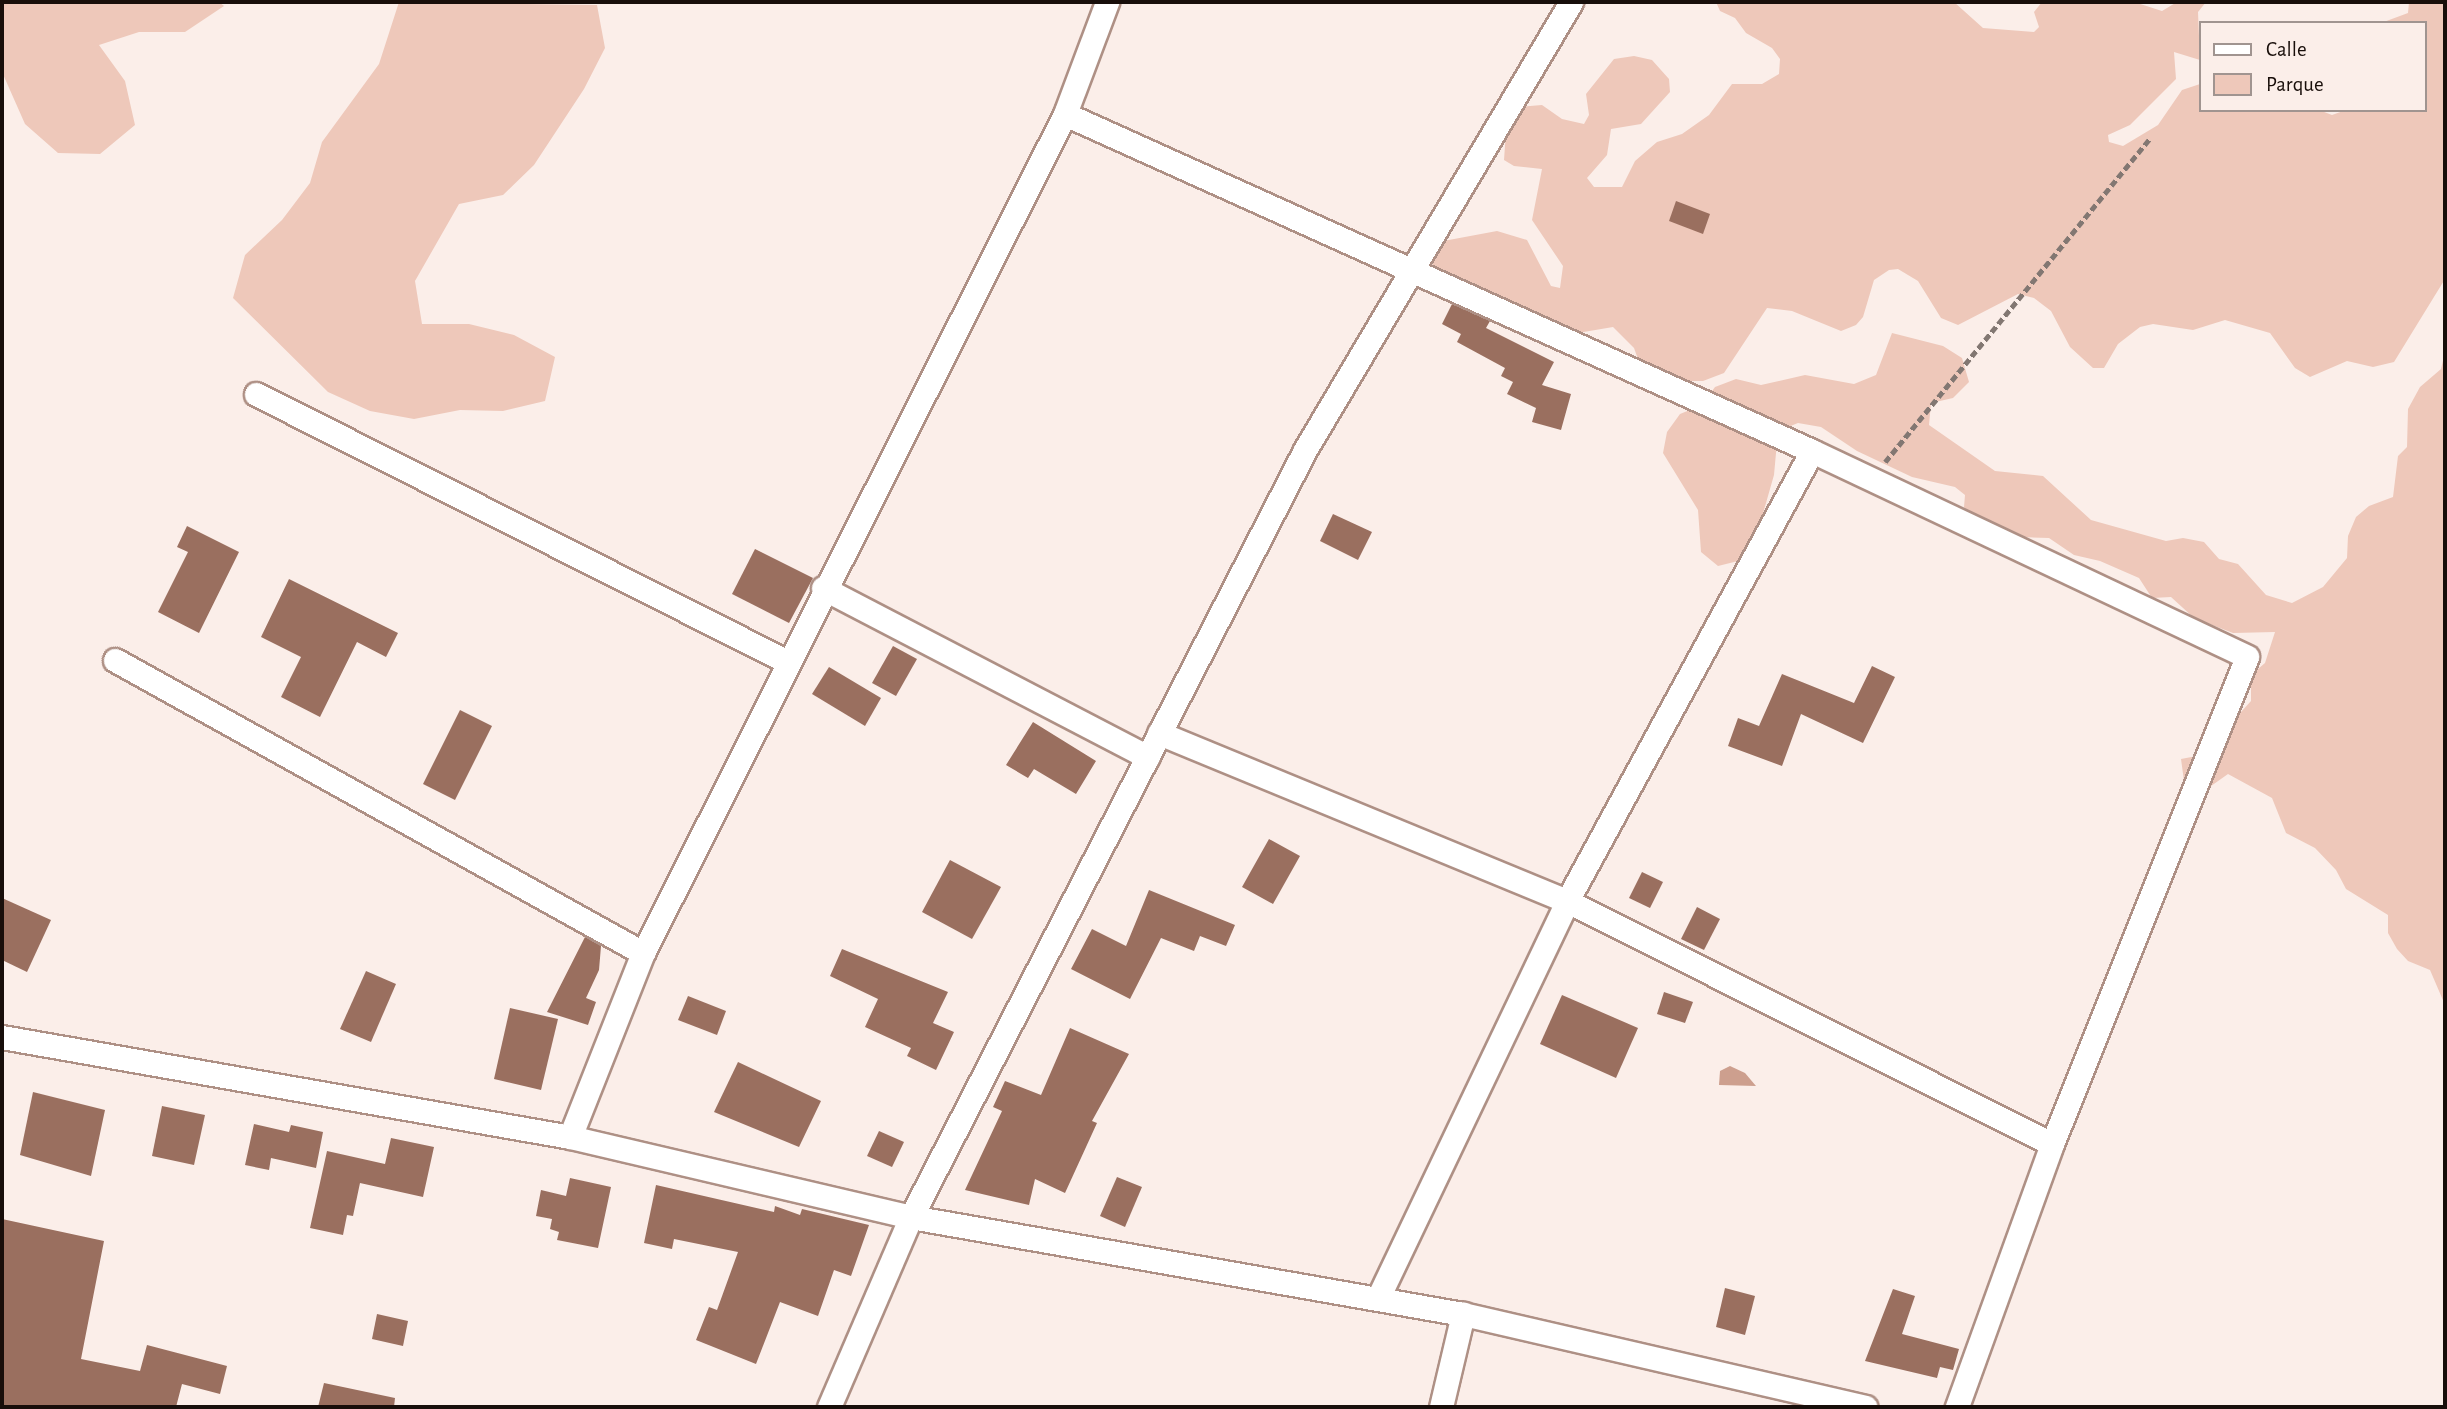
<!DOCTYPE html>
<html>
<head>
<meta charset="utf-8">
<style>
  body { margin:0 }
  #map { position:relative; width:2447px; height:1409px; overflow:hidden; background:#fbeee9; font-family:"Alegreya Sans",sans-serif }
  div>[style] { position:absolute }
  .green>* { inset:0; background:#eec8ba }
  .water>* { inset:0; background:#cd9f8e }
  .building>* { inset:0; background:#9a6f5f }
  .path>* { height:4.5px; margin-top:-2.25px; transform-origin:0; background:repeating-linear-gradient(90deg,#827772 0 7px,transparent 0 10.5px) }
  .roads { filter:drop-shadow(2px 0 #ae9085) drop-shadow(-2px 0 #ae9085) drop-shadow(0 2px #ae9085) drop-shadow(0 -2px #ae9085) }
  .street>* { height:23px; margin:-11.5px; padding:0 11.5px; transform-origin:11.5px; border-radius:11.5px; background:#fff }
  span { translate:-50% -50%; white-space:nowrap; text-align:center; line-height:1.15; -webkit-text-stroke:5px #fbeee9; paint-order:stroke }
  .frame { position:absolute; inset:0; border:4px solid #180e0a; pointer-events:none }
  .legend { position:absolute; left:2199px; top:21px; width:228px; height:91px; box-sizing:border-box; background:#fbeee9; border:2px solid #a09490; margin:0; padding:9px 12px; list-style:none; font-size:21px; color:#180e0a }
  .legend li { display:flex; align-items:center; gap:14px; height:35px }
  .legend b { width:35px; border:2px solid #a09490 }
</style>
</head>
<body>
<div id="map">
  <div class="green">
    <div style="clip-path:polygon(2px 2px,219px 2px,224px 6px,185px 32px,139px 32px,99px 45px,125px 81px,135px 125px,100px 154px,58px 153px,25px 124px,2px 72px)"></div>
    <div style="clip-path:polygon(399px 2px,597px 5px,605px 48px,584px 89px,534px 165px,503px 195px,459px 204px,415px 281px,422px 324px,469px 324px,514px 335px,555px 357px,545px 401px,503px 411px,460px 410px,414px 419px,370px 411px,328px 392px,233px 298px,245px 255px,282px 220px,310px 183px,322px 142px,379px 64px)"></div>
    <div style="clip-path:polygon(1716px 2px,1954px 2px,1983px 28px,2034px 32px,2039px 27px,2034px 12px,2042px 2px,2134px 2px,2162px 11px,2177px 2px,2206px 2px,2198px 12px,2200px 60px,2174px 52px,2176px 79px,2130px 125px,2108px 135px,2109px 142px,2123px 146px,2158px 125px,2182px 90px,2200px 84px,2200px 110px,2319px 110px,2332px 115px,2346px 110px,2424px 110px,2424px 23px,2381px 23px,2408px 13px,2409px 2px,2445px 2px,2445px 279px,2394px 362px,2373px 367px,2347px 361px,2310px 377px,2295px 368px,2270px 333px,2225px 320px,2193px 330px,2153px 324px,2140px 327px,2118px 344px,2104px 368px,2093px 368px,2070px 347px,2051px 311px,2034px 298px,2018px 294px,1958px 325px,1941px 318px,1918px 281px,1898px 269px,1889px 270px,1874px 280px,1863px 317px,1856px 325px,1841px 331px,1792px 311px,1767px 308px,1724px 373px,1703px 381px,1683px 381px,1639px 362px,1634px 348px,1613px 327px,1566px 335px,1431px 270px,1438px 242px,1497px 231px,1527px 240px,1551px 286px,1560px 288px,1563px 266px,1532px 220px,1542px 169px,1514px 166px,1504px 160px,1507px 117px,1519px 107px,1542px 105px,1562px 119px,1584px 124px,1589px 115px,1586px 94px,1614px 59px,1634px 56px,1652px 60px,1669px 79px,1670px 92px,1641px 124px,1611px 129px,1607px 155px,1587px 178px,1594px 187px,1622px 187px,1635px 161px,1657px 142px,1682px 134px,1709px 115px,1732px 84px,1762px 84px,1779px 74px,1780px 59px,1772px 48px,1746px 33px,1735px 18px,1720px 11px)"></div>
    <div style="clip-path:polygon(1892px 333px,1943px 346px,1962px 358px,1969px 382px,1953px 398px,1931px 403px,1929px 425px,1995px 471px,2043px 476px,2091px 520px,2166px 541px,2183px 538px,2204px 542px,2219px 559px,2238px 564px,2266px 595px,2292px 603px,2323px 587px,2347px 558px,2348px 536px,2356px 517px,2369px 506px,2393px 497px,2398px 456px,2407px 447px,2408px 409px,2420px 387px,2441px 369px,2445px 352px,2445px 1005px,2430px 970px,2408px 961px,2397px 949px,2388px 933px,2388px 915px,2346px 889px,2336px 870px,2315px 848px,2286px 833px,2272px 798px,2228px 774px,2204px 791px,2184px 781px,2181px 759px,2202px 755px,2251px 701px,2251px 675px,2265px 663px,2275px 632px,2233px 633px,2194px 618px,2171px 597px,2152px 598px,2139px 578px,2100px 561px,2074px 555px,2049px 538px,1994px 536px,1973px 523px,1964px 507px,1965px 495px,1955px 487px,1912px 477px,1857px 451px,1821px 427px,1798px 423px,1778px 431px,1774px 475px,1762px 517px,1738px 561px,1718px 566px,1701px 552px,1698px 510px,1663px 453px,1667px 432px,1680px 414px,1702px 405px,1715px 387px,1736px 379px,1761px 385px,1805px 375px,1854px 384px,1876px 375px)"></div>
  </div>
  <div class="water">
    <div style="clip-path:polygon(1730px 1066px,1745px 1073px,1756px 1086px,1719px 1085px,1720px 1071px)"></div>
  </div>
  <div class="building">
    <div style="clip-path:polygon(1676px 201px,1710px 214px,1703px 234px,1669px 221px)"></div>
    <div style="clip-path:polygon(1452px 304px,1490px 321px,1486px 328px,1554px 362px,1542px 385px,1571px 394px,1561px 430px,1532px 422px,1536px 408px,1507px 394px,1513px 382px,1501px 376px,1505px 368px,1457px 342px,1461px 334px,1442px 324px)"></div>
    <div style="clip-path:polygon(1333px 514px,1372px 532px,1358px 560px,1320px 541px)"></div>
    <div style="clip-path:polygon(187px 526px,239px 552px,199px 633px,158px 612px,188px 552px,177px 547px)"></div>
    <div style="clip-path:polygon(755px 549px,813px 578px,789px 623px,732px 594px)"></div>
    <div style="clip-path:polygon(289px 579px,398px 633px,386px 657px,357px 642px,320px 717px,281px 697px,301px 657px,261px 637px)"></div>
    <div style="clip-path:polygon(893px 646px,917px 659px,896px 696px,872px 683px)"></div>
    <div style="clip-path:polygon(1872px 666px,1895px 677px,1863px 743px,1801px 714px,1782px 766px,1728px 746px,1738px 718px,1759px 726px,1782px 674px,1854px 703px)"></div>
    <div style="clip-path:polygon(829px 667px,881px 698px,865px 726px,812px 694px)"></div>
    <div style="clip-path:polygon(460px 710px,492px 726px,455px 800px,423px 784px)"></div>
    <div style="clip-path:polygon(1033px 722px,1096px 761px,1076px 794px,1034px 769px,1028px 778px,1006px 765px)"></div>
    <div style="clip-path:polygon(1269px 839px,1300px 856px,1273px 904px,1242px 887px)"></div>
    <div style="clip-path:polygon(950px 860px,1001px 887px,972px 939px,922px 912px)"></div>
    <div style="clip-path:polygon(1642px 872px,1663px 882px,1650px 908px,1629px 898px)"></div>
    <div style="clip-path:polygon(1149px 890px,1235px 925px,1226px 946px,1200px 936px,1194px 951px,1161px 938px,1130px 999px,1071px 969px,1092px 929px,1126px 946px)"></div>
    <div style="clip-path:polygon(2px 898px,51px 920px,27px 972px,2px 960px)"></div>
    <div style="clip-path:polygon(1697px 907px,1720px 919px,1704px 950px,1681px 939px)"></div>
    <div style="clip-path:polygon(585px 937px,601px 946px,599px 970px,586px 998px,596px 1002px,588px 1025px,547px 1012px)"></div>
    <div style="clip-path:polygon(842px 949px,948px 992px,933px 1023px,954px 1032px,936px 1070px,907px 1056px,911px 1048px,865px 1027px,878px 999px,830px 976px)"></div>
    <div style="clip-path:polygon(366px 971px,396px 984px,371px 1042px,340px 1029px)"></div>
    <div style="clip-path:polygon(1664px 992px,1693px 1002px,1685px 1023px,1657px 1014px)"></div>
    <div style="clip-path:polygon(1562px 995px,1638px 1028px,1616px 1078px,1540px 1044px)"></div>
    <div style="clip-path:polygon(688px 996px,726px 1011px,717px 1035px,678px 1020px)"></div>
    <div style="clip-path:polygon(510px 1008px,558px 1019px,541px 1090px,494px 1079px)"></div>
    <div style="clip-path:polygon(1070px 1028px,1129px 1054px,1092px 1121px,1097px 1123px,1065px 1193px,1035px 1179px,1029px 1205px,965px 1190px,1002px 1111px,993px 1107px,1005px 1081px,1041px 1095px)"></div>
    <div style="clip-path:polygon(738px 1062px,821px 1101px,799px 1147px,714px 1112px)"></div>
    <div style="clip-path:polygon(33px 1092px,105px 1110px,91px 1176px,20px 1155px)"></div>
    <div style="clip-path:polygon(162px 1106px,205px 1115px,194px 1165px,152px 1156px)"></div>
    <div style="clip-path:polygon(254px 1124px,289px 1132px,291px 1125px,323px 1132px,316px 1168px,271px 1158px,269px 1170px,245px 1165px)"></div>
    <div style="clip-path:polygon(879px 1131px,904px 1142px,892px 1167px,867px 1156px)"></div>
    <div style="clip-path:polygon(391px 1138px,434px 1147px,423px 1197px,360px 1183px,353px 1216px,347px 1215px,343px 1235px,310px 1228px,327px 1151px,385px 1164px)"></div>
    <div style="clip-path:polygon(1117px 1177px,1142px 1187px,1125px 1227px,1100px 1216px)"></div>
    <div style="clip-path:polygon(570px 1178px,611px 1187px,598px 1248px,557px 1240px,559px 1232px,550px 1229px,552px 1219px,536px 1216px,541px 1190px,566px 1196px)"></div>
    <div style="clip-path:polygon(656px 1185px,774px 1212px,775px 1206px,800px 1215px,802px 1209px,869px 1225px,851px 1276px,834px 1270px,818px 1316px,780px 1302px,756px 1364px,696px 1340px,709px 1307px,717px 1310px,738px 1252px,674px 1239px,672px 1249px,644px 1243px)"></div>
    <div style="clip-path:polygon(2px 1219px,104px 1241px,81px 1359px,140px 1371px,147px 1345px,227px 1366px,220px 1394px,182px 1384px,176px 1407px,2px 1407px)"></div>
    <div style="clip-path:polygon(1725px 1288px,1755px 1296px,1745px 1335px,1716px 1327px)"></div>
    <div style="clip-path:polygon(1893px 1289px,1915px 1296px,1902px 1334px,1959px 1349px,1953px 1370px,1940px 1367px,1937px 1378px,1865px 1361px)"></div>
    <div style="clip-path:polygon(377px 1314px,408px 1321px,403px 1346px,372px 1339px)"></div>
    <div style="clip-path:polygon(324px 1383px,395px 1398px,394px 1407px,318px 1407px)"></div>
  </div>
  <div class="path">
    <div style="left:1885px;top:462px;width:417px;rotate:-50.7deg"></div>
  </div>
  <div class="roads">
    <div class="street">
      <div style="left:1065px;top:114px;width:819px;rotate:24.28deg"></div>
      <div style="left:1812px;top:451px;width:481px;rotate:25.3deg"></div>
      <div style="left:2247px;top:657px;width:525px;rotate:111.82deg"></div>
      <div style="left:2052px;top:1144px;width:280px;rotate:109.9deg"></div>
      <div style="left:256px;top:394px;width:593px;rotate:26.74deg"></div>
      <div style="left:823px;top:588px;width:366px;rotate:27.5deg"></div>
      <div style="left:115px;top:660px;width:604px;rotate:29.03deg"></div>
      <div style="left:1159px;top:733px;width:441px;rotate:22.4deg"></div>
      <div style="left:1567px;top:901px;width:542px;rotate:26.61deg"></div>
      <div style="left:2px;top:1037px;width:577px;rotate:9.98deg"></div>
      <div style="left:570px;top:1137px;width:350px;rotate:13.2deg"></div>
      <div style="left:911px;top:1217px;width:560px;rotate:9.97deg"></div>
      <div style="left:1463px;top:1314px;width:413px;rotate:13deg"></div>
      <div style="left:570px;top:1137px;width:198px;rotate:-68.4deg"></div>
      <div style="left:643px;top:953px;width:939px;rotate:-63.3deg"></div>
      <div style="left:1065px;top:114px;width:120px;rotate:-69.4deg"></div>
      <div style="left:1378px;top:1298px;width:440px;rotate:-64.5deg"></div>
      <div style="left:1567px;top:901px;width:512px;rotate:-61.43deg"></div>
      <div style="left:829px;top:1407px;width:207px;rotate:-66.7deg"></div>
      <div style="left:911px;top:1217px;width:862px;rotate:-62.81deg"></div>
      <div style="left:1305px;top:450px;width:521px;rotate:-59.3deg"></div>
      <div style="left:1441px;top:1407px;width:96px;rotate:-76.7deg"></div>
    </div>
  </div>
  <div class="frame"></div>
  <ul class="legend">
  <li><b style="height:9px;background:#fff"></b>Calle</li>
  <li><b style="height:19px;background:#eec8ba"></b>Parque</li>
  </ul>
</div>
</body>
</html>
